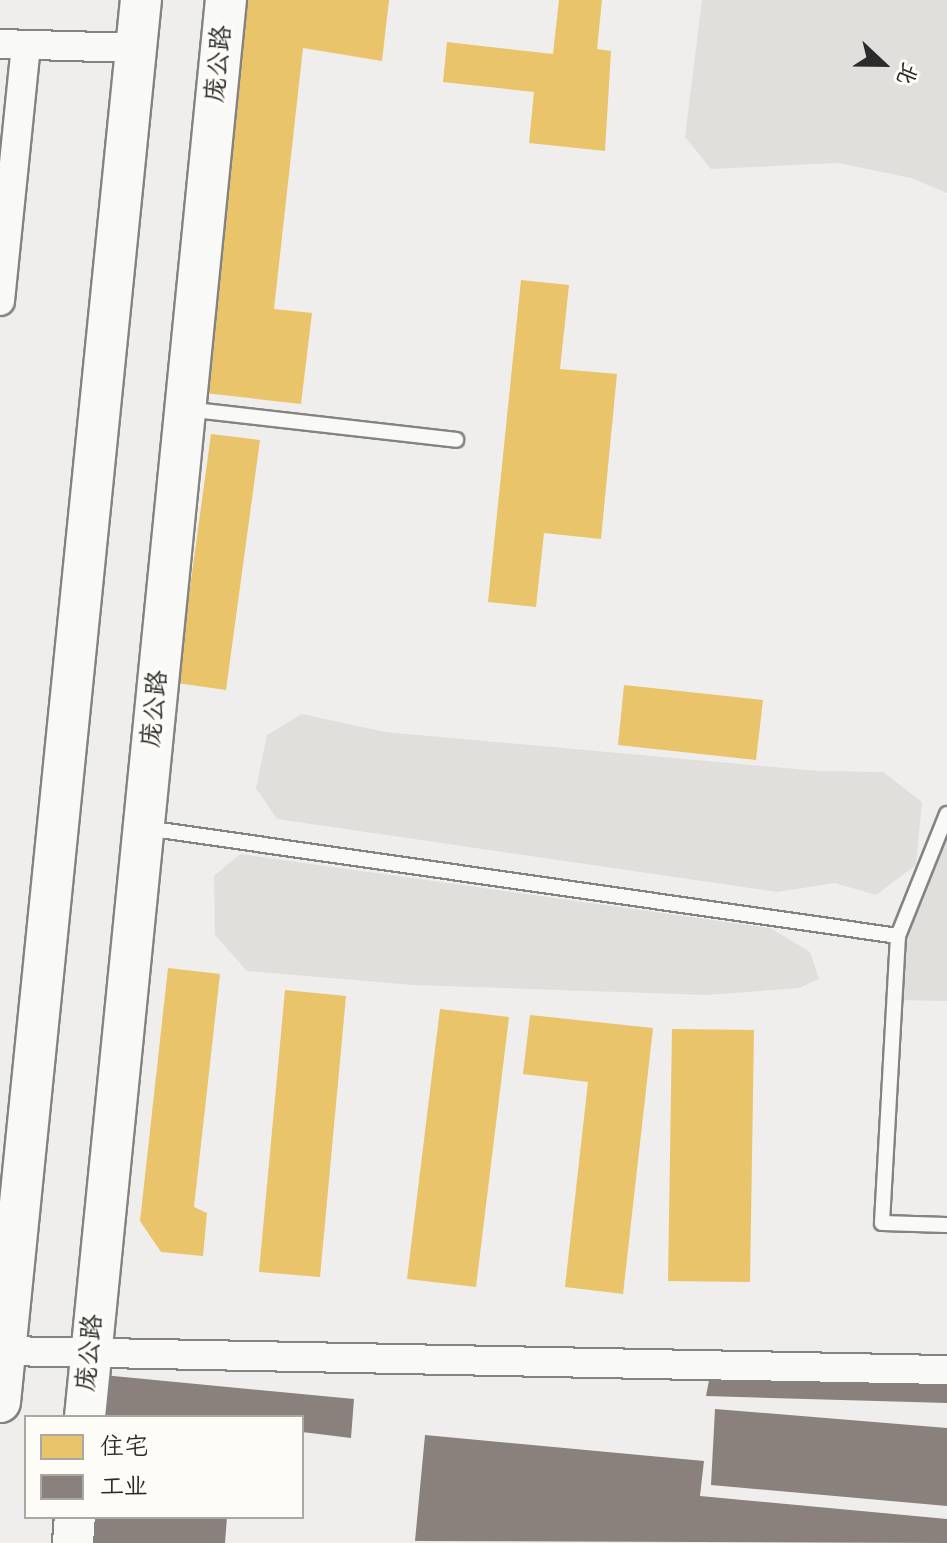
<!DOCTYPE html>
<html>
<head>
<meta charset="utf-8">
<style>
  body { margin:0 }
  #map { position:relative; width:947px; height:1543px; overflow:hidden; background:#efeeec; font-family:Kalam,"LXGW WenKai TC",sans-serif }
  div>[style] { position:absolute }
  .green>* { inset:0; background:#e0dfdc }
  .homes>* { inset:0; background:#e9c46a }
  .industry>* { inset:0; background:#8a817c }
  .roads { filter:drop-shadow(2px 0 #838382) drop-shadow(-2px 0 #838382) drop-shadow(0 2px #838382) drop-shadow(0 -2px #838382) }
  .lane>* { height:14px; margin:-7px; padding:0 7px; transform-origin:7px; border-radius:7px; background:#f9f9f7 }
  .street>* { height:28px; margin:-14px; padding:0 14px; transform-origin:14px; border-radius:14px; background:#f9f9f7 }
  .secondary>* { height:40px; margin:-20px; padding:0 20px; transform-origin:20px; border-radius:20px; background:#f9f9f7 }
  span { translate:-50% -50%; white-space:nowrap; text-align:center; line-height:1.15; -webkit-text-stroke:8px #fdfcf7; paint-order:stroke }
  .street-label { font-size:26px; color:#2b2b2b }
  .legend { position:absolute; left:24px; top:1415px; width:280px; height:104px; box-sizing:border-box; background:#fdfcf7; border:2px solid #a9a8a5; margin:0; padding:10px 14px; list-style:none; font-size:24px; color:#2b2b2b }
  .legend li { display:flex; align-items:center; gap:16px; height:40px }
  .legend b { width:40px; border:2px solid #a9a8a5 }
  .north { position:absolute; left:843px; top:24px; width:80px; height:80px; -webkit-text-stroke:6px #fdfcf7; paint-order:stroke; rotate:112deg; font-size:22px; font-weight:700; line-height:32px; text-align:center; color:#2b2b2b }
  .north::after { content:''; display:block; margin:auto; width:28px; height:36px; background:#2b2b2b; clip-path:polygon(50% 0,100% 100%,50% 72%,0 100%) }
</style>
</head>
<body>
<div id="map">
  <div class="green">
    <div style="clip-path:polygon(702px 0,947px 0,947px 193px,911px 178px,838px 163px,711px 169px,685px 137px)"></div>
    <div style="clip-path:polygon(302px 714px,385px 732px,818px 771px,883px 772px,922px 802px,916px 865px,876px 895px,835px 883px,777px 892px,277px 819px,256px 788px,267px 735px)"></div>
    <div style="clip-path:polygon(947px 814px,947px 1001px,894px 1000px,898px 936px)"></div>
    <div style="clip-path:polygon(240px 854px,770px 928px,810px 952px,819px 979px,799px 988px,707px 995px,413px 985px,247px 971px,215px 935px,214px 876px)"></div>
  </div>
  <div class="homes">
    <div style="clip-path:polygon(240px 0,389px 0,382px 61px,303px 48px,274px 309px,312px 313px,301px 404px,196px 392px)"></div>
    <div style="clip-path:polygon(559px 0,602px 0,597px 49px,611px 51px,605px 151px,529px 143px,534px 92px,443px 82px,447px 42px,553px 54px)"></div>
    <div style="clip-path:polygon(521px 280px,569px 285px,560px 369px,617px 374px,601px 539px,544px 533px,536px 607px,488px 602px)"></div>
    <div style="clip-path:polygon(211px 434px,260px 440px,226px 690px,177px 683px)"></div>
    <div style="clip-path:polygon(624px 685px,763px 700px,756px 760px,618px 745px)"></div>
    <div style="clip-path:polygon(168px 968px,220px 974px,194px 1207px,207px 1213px,203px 1256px,161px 1252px,140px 1221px)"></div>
    <div style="clip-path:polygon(285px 990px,346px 996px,320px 1277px,259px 1272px)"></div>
    <div style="clip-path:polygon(440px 1009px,509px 1017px,476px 1287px,407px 1279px)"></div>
    <div style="clip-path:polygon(530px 1015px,653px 1028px,623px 1294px,565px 1287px,588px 1082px,523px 1074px)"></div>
    <div style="clip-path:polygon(672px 1029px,754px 1030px,750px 1282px,668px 1281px)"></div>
  </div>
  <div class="industry">
    <div style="clip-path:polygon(103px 1375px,354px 1399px,351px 1438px,302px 1432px,302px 1417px,99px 1417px)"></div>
    <div style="clip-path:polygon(710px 1375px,947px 1379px,947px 1403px,706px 1396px)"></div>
    <div style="clip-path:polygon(715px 1409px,947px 1428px,947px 1506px,711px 1485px)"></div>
    <div style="clip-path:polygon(425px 1435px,704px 1461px,700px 1496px,947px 1519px,947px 1543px,415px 1541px)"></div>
    <div style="clip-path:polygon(91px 1517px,227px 1517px,225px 1543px,88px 1543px)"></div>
  </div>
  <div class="roads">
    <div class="lane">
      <div style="left:186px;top:409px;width:272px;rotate:6.5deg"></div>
      <div style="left:947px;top:814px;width:131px;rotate:111.9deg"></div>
      <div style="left:898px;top:936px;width:287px;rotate:93.2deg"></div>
      <div style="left:882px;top:1223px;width:65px;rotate:1.8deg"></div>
      <div style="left:146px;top:828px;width:760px;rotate:8.17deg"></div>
    </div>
    <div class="street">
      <div style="left:0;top:44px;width:137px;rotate:1.7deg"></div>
      <div style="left:0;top:301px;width:257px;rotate:-84.2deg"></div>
      <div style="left:5px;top:1351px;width:942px;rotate:1.16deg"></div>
    </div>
    <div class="secondary">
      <div style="left:0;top:1402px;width:1409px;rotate:-84.26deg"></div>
      <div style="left:85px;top:1417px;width:1424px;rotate:-84.32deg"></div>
      <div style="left:73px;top:1543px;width:26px;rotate:-86deg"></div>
    </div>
  </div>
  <div class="street-label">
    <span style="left:220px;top:64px;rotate:-84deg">庞公路</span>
    <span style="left:156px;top:709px;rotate:-84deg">庞公路</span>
    <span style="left:91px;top:1353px;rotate:-84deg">庞公路</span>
  </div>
  <ul class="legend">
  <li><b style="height:22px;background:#e9c46a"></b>住宅</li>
  <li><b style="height:22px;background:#8a817c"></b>工业</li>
  </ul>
  <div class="north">北</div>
</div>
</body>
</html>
